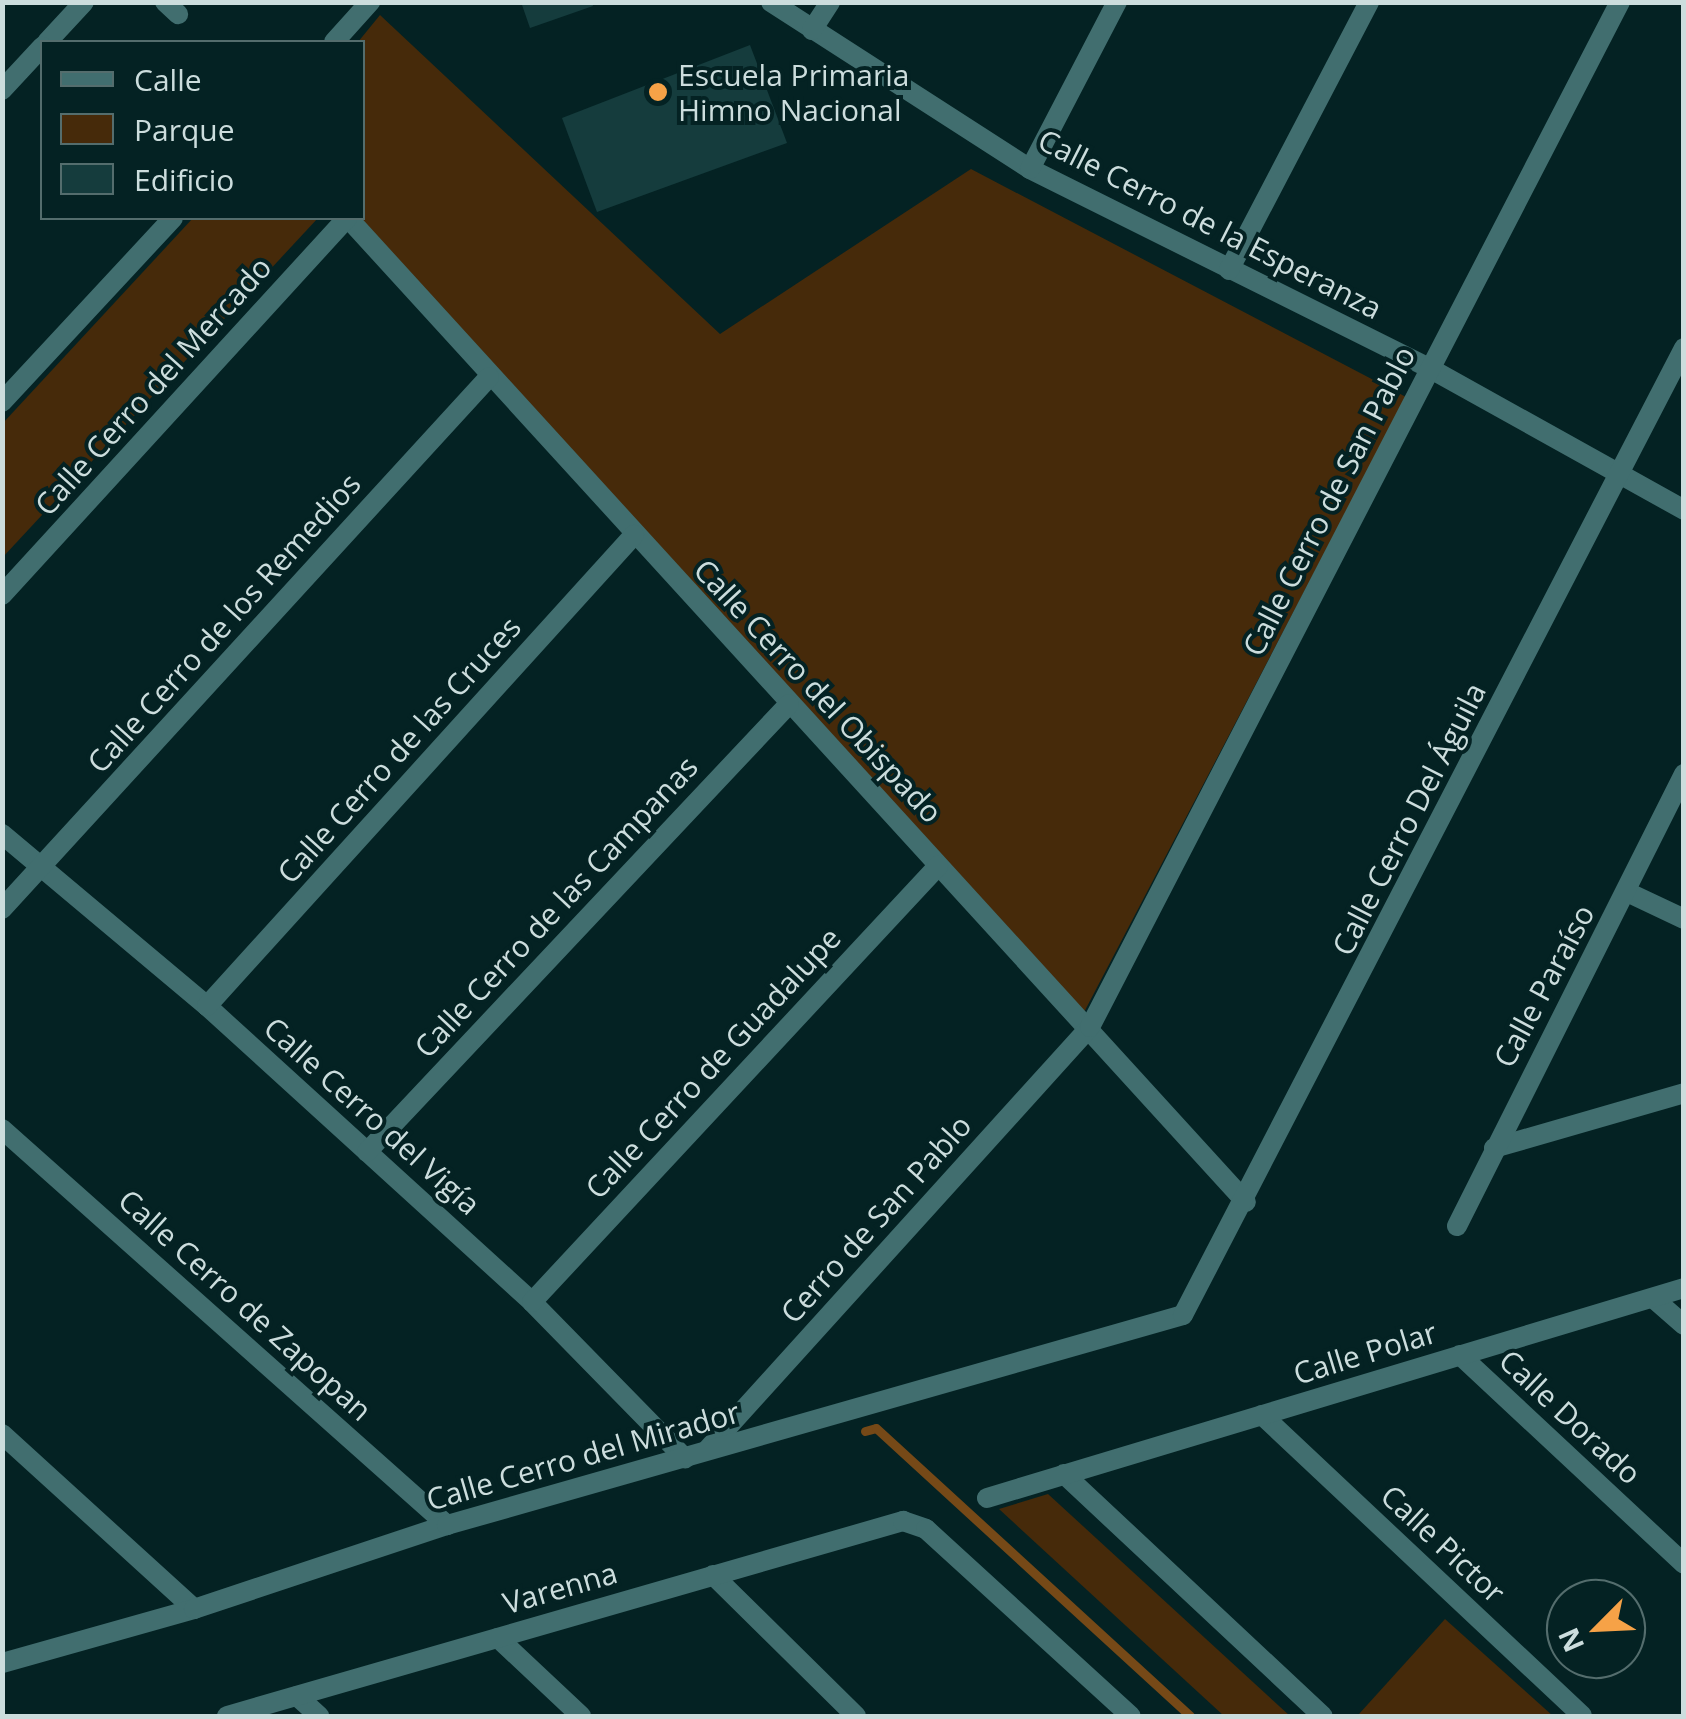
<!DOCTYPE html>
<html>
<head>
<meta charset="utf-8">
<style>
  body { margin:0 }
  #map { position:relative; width:1686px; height:1719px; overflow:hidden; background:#042223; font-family:"Open Sans",sans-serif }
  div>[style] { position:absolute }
  .green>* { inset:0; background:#462a0a }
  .stream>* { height:9px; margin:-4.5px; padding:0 4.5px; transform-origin:4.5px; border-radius:4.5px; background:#764917 }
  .building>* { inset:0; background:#153c3d }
  .street>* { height:20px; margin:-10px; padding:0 10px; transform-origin:10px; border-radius:10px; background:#416e6f }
  .dots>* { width:28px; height:28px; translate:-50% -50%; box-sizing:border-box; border:5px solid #042223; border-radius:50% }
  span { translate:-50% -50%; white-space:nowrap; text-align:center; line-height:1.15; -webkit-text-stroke:8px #042223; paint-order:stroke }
  .poi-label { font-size:30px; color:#cdd }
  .left { translate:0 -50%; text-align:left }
  .street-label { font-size:30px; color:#cdd }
  .frame { position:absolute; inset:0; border:5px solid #cdd; pointer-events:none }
  .legend { position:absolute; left:40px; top:40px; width:325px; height:180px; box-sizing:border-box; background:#042223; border:2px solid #546d6d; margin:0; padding:12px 18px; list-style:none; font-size:30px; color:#cdd }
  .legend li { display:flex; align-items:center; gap:20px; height:50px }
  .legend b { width:50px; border:2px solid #546d6d }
  .north { position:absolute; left:1546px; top:1579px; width:100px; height:100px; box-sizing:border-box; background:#042223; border:2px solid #546d6d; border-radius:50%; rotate:246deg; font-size:28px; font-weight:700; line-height:40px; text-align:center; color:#cdd }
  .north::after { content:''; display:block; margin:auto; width:35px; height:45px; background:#f6a247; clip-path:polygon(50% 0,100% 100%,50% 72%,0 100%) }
</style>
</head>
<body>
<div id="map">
  <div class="green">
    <div style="clip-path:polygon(380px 15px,720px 334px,971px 169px,1406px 397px,1081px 1018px,356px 218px,362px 218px,358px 42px)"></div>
    <div style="clip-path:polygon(193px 218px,318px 218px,3px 557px,3px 423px)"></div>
    <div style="clip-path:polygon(1048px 1494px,1290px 1716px,1224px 1716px,999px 1509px)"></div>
    <div style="clip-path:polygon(1445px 1619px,1553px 1716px,1359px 1714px)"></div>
  </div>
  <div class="stream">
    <div style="left:865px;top:1431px;width:11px;rotate:-15deg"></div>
    <div style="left:876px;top:1428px;width:426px;rotate:42.5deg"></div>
  </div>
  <div class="building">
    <div style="clip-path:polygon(521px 2px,592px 2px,593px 6px,530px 28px)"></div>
    <div style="clip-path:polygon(750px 45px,787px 143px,597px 212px,562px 118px)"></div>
  </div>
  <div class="street">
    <div style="left:165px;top:2px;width:18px;rotate:43deg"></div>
    <div style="left:771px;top:2px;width:308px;rotate:32.8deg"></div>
    <div style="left:1030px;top:169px;width:448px;rotate:26.5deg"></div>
    <div style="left:1431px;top:369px;width:290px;rotate:29.1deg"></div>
    <div style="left:812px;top:30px;width:33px;rotate:-57deg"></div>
    <div style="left:47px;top:42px;width:54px;rotate:-47.2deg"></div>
    <div style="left:334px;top:42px;width:54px;rotate:-48deg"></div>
    <div style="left:2px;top:90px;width:59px;rotate:-47.1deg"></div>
    <div style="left:1030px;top:169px;width:188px;rotate:-62.5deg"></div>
    <div style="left:348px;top:218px;width:1332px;rotate:47.62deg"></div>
    <div style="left:1229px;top:270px;width:302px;rotate:-62.4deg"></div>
    <div style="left:2px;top:402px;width:251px;rotate:-47.1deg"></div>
    <div style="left:2px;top:595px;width:511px;rotate:-47.54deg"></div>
    <div style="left:2px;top:834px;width:268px;rotate:40deg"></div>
    <div style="left:207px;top:1006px;width:440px;rotate:42.3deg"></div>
    <div style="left:532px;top:1302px;width:219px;rotate:45.6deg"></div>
    <div style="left:1627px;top:892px;width:63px;rotate:25.3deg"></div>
    <div style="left:2px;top:909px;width:721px;rotate:-47.53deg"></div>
    <div style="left:207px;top:1006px;width:636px;rotate:-47.81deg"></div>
    <div style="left:2px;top:1129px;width:596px;rotate:41.67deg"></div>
    <div style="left:1494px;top:1148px;width:198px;rotate:-16.1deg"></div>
    <div style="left:367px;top:1152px;width:615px;rotate:-46.71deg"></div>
    <div style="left:1457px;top:1226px;width:506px;rotate:-63.33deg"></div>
    <div style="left:1653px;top:1298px;width:41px;rotate:41.1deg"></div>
    <div style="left:532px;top:1302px;width:596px;rotate:-47.04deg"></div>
    <div style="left:1460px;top:1355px;width:306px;rotate:43deg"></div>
    <div style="left:1262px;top:1415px;width:439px;rotate:43.2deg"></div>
    <div style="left:2px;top:1434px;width:260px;rotate:42.3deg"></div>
    <div style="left:708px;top:1449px;width:569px;rotate:-47.85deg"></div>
    <div style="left:1090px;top:1027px;width:1154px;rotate:-62.66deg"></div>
    <div style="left:1064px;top:1474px;width:354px;rotate:43.1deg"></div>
    <div style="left:987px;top:1498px;width:728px;rotate:-16.77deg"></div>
    <div style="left:713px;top:1575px;width:201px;rotate:44.6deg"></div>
    <div style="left:498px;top:1638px;width:114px;rotate:43.2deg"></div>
    <div style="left:2px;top:1663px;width:199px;rotate:-15.7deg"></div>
    <div style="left:194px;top:1609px;width:267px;rotate:-18.4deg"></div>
    <div style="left:447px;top:1525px;width:765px;rotate:-15.92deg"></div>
    <div style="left:1183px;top:1315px;width:1089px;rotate:-62.61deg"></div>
    <div style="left:297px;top:1696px;width:30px;rotate:42deg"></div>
    <div style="left:227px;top:1716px;width:704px;rotate:-16.09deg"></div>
    <div style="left:903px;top:1521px;width:24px;rotate:19deg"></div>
    <div style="left:926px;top:1529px;width:277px;rotate:42.4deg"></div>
  </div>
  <div class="dots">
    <div style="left:658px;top:92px;background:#f6a247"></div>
  </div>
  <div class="poi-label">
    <span class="left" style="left:678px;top:92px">Escuela Primaria<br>Himno Nacional</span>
  </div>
  <div class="street-label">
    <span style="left:1210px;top:224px;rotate:27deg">Calle Cerro de la Esperanza</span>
    <span style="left:153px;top:386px;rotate:-48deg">Calle Cerro del Mercado</span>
    <span style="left:1329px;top:501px;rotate:-63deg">Calle Cerro de San Pablo</span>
    <span style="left:224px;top:623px;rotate:-48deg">Calle Cerro de los Remedios</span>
    <span style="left:818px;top:691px;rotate:47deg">Calle Cerro del Obispado</span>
    <span style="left:399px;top:750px;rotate:-48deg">Calle Cerro de las Cruces</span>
    <span style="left:1409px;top:819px;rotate:-63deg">Calle Cerro Del Águila</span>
    <span style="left:556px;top:907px;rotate:-47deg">Calle Cerro de las Campanas</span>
    <span style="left:1544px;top:986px;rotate:-62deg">Calle Paraíso</span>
    <span style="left:713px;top:1063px;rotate:-47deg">Calle Cerro de Guadalupe</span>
    <span style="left:372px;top:1116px;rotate:42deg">Calle Cerro del Vigía</span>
    <span style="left:876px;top:1219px;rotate:-48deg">Cerro de San Pablo</span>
    <span style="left:245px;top:1305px;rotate:42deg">Calle Cerro de Zapopan</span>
    <span style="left:1365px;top:1353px;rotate:-17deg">Calle Polar</span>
    <span style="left:1570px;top:1417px;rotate:43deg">Calle Dorado</span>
    <span style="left:583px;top:1456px;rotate:-16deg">Calle Cerro del Mirador</span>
    <span style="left:1443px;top:1544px;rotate:43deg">Calle Pictor</span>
    <span style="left:560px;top:1588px;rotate:-16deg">Varenna</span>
  </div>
  <div class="frame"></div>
  <ul class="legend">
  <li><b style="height:12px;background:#416e6f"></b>Calle</li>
  <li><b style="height:28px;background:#462a0a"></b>Parque</li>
  <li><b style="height:28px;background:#153c3d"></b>Edificio</li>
  </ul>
  <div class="north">N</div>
</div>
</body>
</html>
